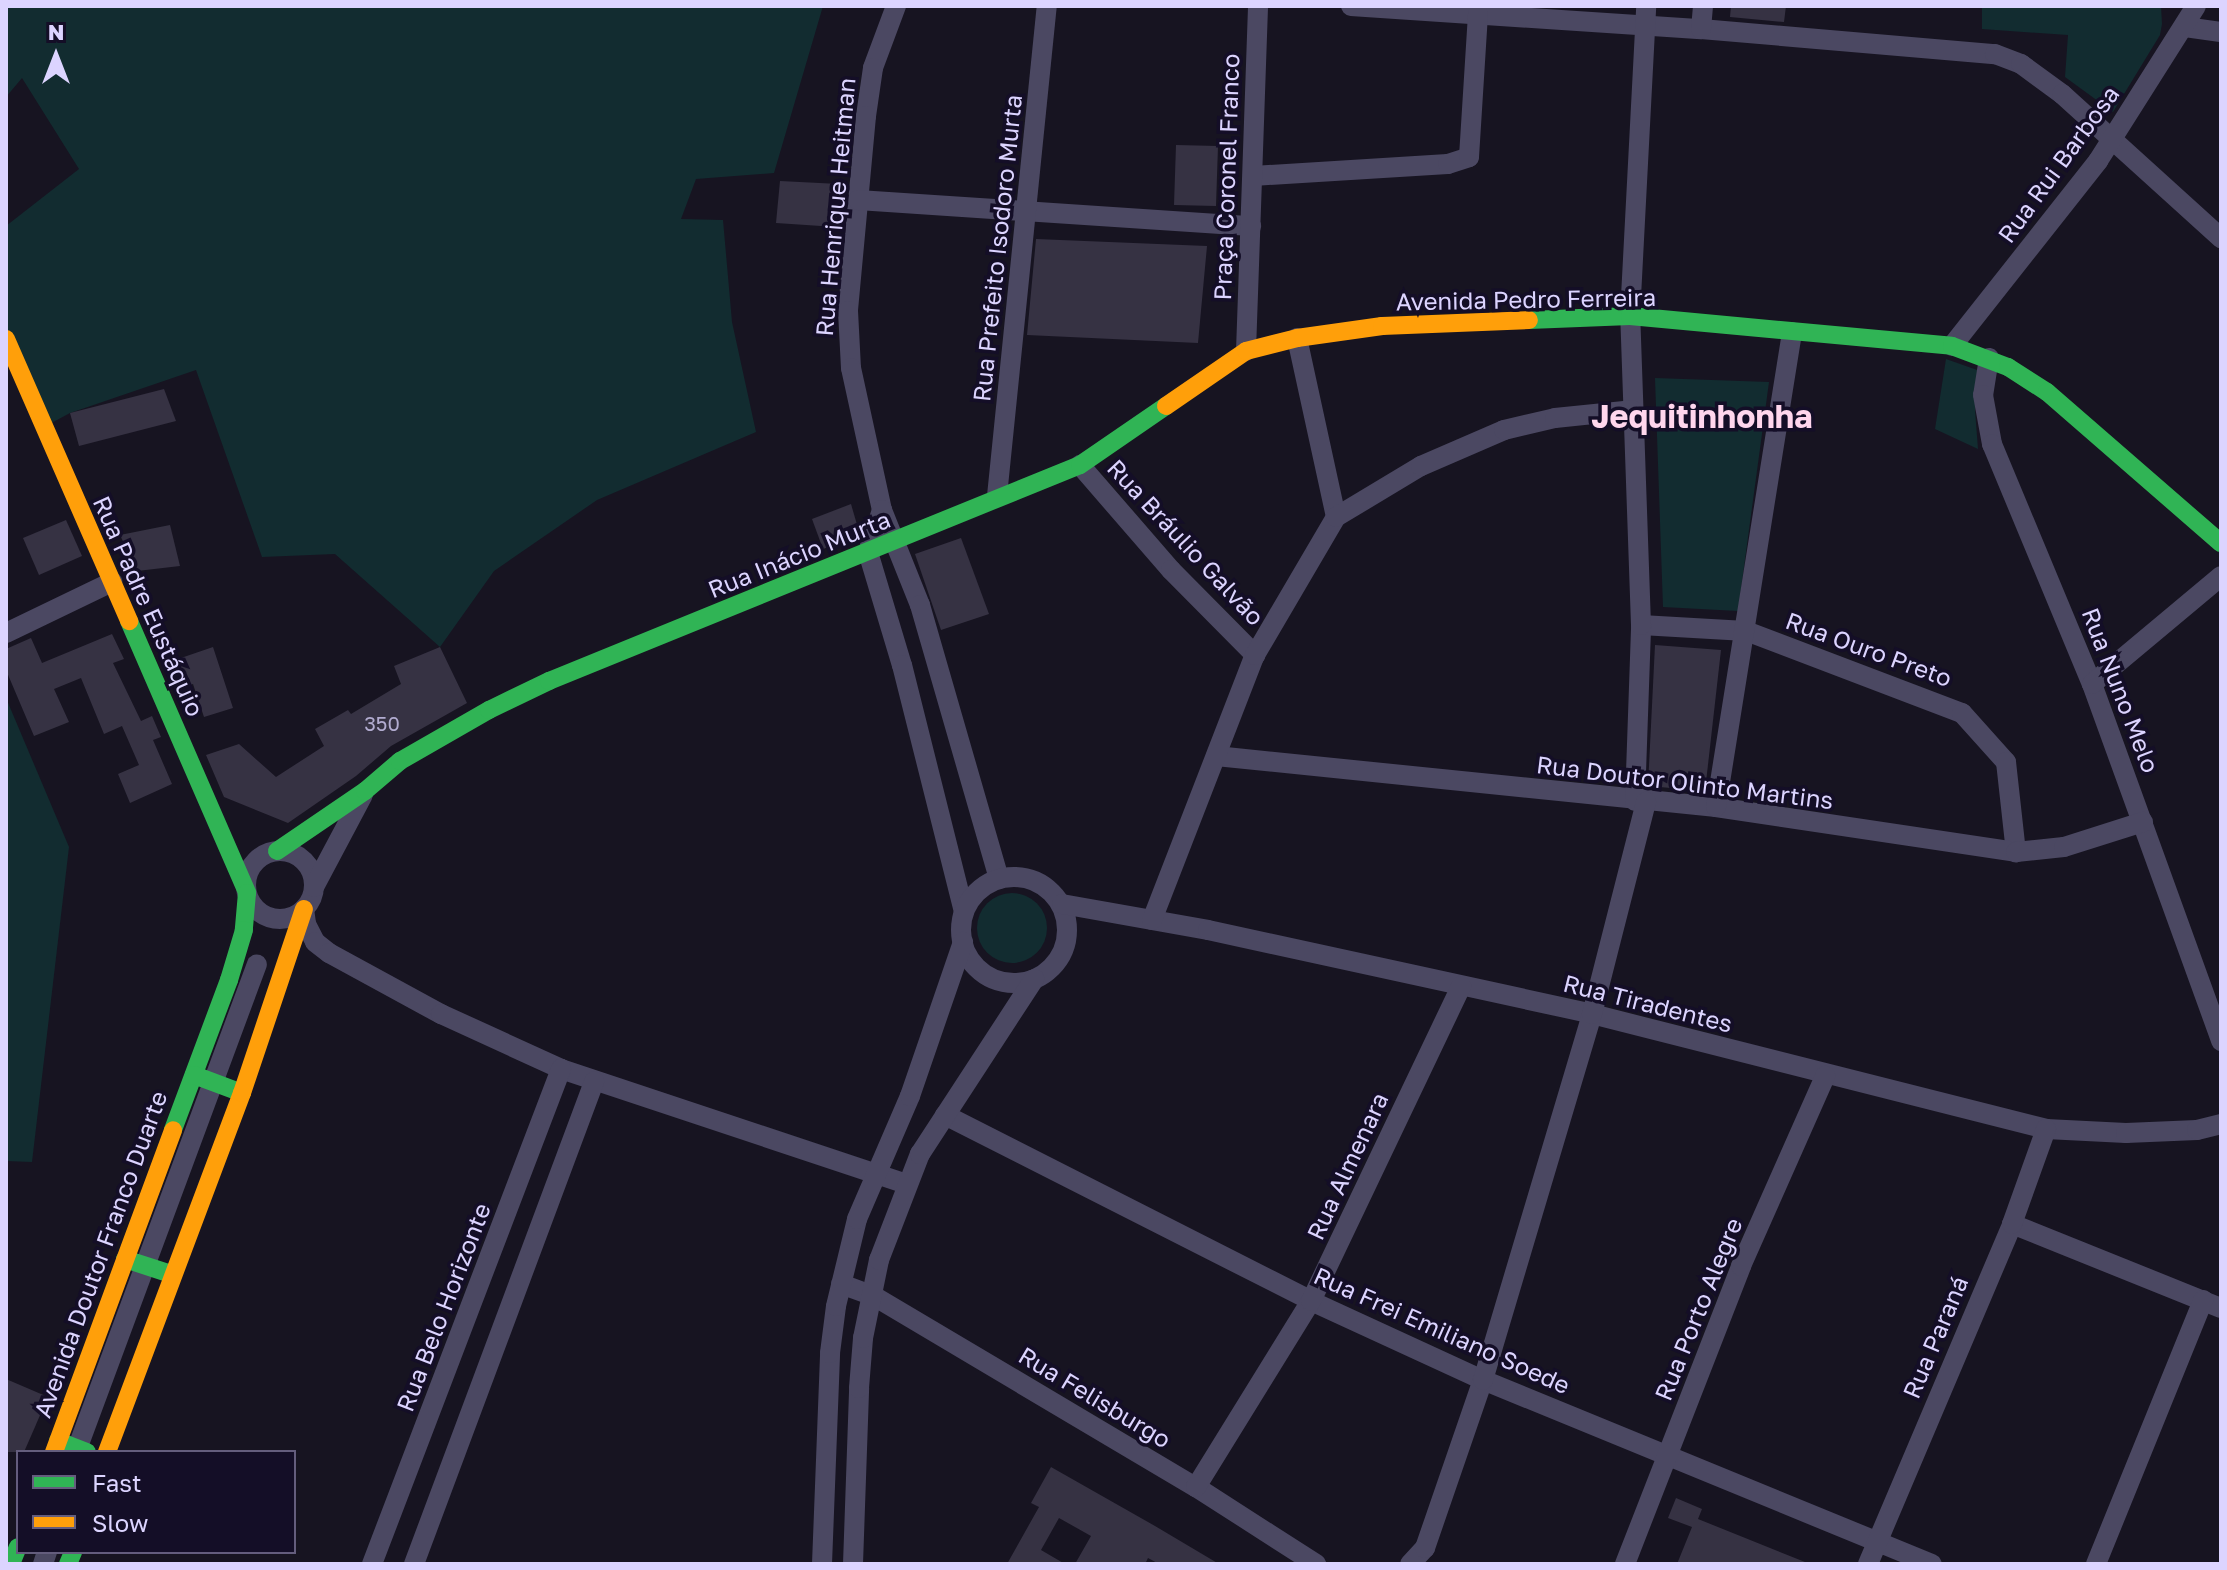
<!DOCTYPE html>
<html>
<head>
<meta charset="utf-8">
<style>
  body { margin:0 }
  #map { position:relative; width:2227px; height:1570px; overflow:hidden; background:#171421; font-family:"Golos Text",sans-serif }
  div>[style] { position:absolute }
  .green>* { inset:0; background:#122c30 }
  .round { border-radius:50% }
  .building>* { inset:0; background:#363243 }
  .street>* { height:20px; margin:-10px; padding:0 10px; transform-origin:10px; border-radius:10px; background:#4b4862 }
  .street>.ring { margin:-10px; padding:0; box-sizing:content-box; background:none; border:20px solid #4b4862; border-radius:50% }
  .fast>* { height:18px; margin:-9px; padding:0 9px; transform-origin:9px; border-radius:9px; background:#30b455 }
  .slow>* { height:18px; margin:-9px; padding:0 9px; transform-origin:9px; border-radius:9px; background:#ff9f0a }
  span { translate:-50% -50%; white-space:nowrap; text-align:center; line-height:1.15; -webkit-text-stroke:7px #140e27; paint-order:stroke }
  .number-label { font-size:20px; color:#b2acd0 }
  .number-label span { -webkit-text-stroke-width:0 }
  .street-label { font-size:24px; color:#dcd4ff }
  .district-label { font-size:32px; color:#ffd6ed; font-weight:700 }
  .frame { position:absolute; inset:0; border:8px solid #dcd4ff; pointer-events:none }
  .legend { position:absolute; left:16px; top:1450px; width:280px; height:104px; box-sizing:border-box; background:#140e27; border:2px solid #645d7d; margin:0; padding:10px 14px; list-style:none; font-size:24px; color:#dcd4ff }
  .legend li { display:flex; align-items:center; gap:16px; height:40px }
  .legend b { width:40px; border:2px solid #645d7d }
  .north { position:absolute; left:16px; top:16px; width:80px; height:80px; -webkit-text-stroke:6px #140e27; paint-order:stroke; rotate:0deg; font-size:22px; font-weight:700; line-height:32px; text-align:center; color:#dcd4ff }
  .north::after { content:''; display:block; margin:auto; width:28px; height:36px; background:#dcd4ff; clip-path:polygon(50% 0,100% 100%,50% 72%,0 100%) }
</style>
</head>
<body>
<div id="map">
  <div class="green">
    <div style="clip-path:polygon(6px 6px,823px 6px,774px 173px,696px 179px,681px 219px,723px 220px,732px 322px,756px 432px,597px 500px,494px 571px,440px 647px,335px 554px,262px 557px,196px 370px,70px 413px,44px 427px,6px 344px,6px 226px,79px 169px,22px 78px,6px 97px)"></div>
    <div style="clip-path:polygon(1982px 6px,2161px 6px,2162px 24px,2160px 35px,2113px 112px,2065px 77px,2068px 35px,1982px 29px)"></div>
    <div style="clip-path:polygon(1946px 359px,1980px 371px,1975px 410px,1978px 449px,1935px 429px)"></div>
    <div style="clip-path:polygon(1655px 378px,1769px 382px,1738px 611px,1663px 607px)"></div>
    <div style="clip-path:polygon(6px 698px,69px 847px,32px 1162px,6px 1161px)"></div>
    <div class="round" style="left:977px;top:893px;width:70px;height:70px"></div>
  </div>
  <div class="building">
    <div style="clip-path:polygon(1731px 6px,1786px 6px,1784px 22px,1730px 17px)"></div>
    <div style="clip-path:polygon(1176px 145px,1218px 146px,1216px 206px,1174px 205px)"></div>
    <div style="clip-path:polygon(780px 181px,839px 184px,836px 227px,776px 223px)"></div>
    <div style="clip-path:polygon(1036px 239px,1207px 246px,1198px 343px,1027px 335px)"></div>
    <div style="clip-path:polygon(164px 389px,176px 421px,79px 446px,70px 413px)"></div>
    <div style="clip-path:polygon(851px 504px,860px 535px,823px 549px,812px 519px)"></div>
    <div style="clip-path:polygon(66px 520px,82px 556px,39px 575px,23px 538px)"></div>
    <div style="clip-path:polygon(170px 525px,180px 566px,137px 571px,120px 535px)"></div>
    <div style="clip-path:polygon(961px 538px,989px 614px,941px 630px,915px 554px)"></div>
    <div style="clip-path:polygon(112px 634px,124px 659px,113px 663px,141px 721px,152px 716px,161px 737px,153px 740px,172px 784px,130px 803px,118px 774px,139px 765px,122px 726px,104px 734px,81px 678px,54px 689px,69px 722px,34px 736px,6px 670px,6px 649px,31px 638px,42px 663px)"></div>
    <div style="clip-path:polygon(1655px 645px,1721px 650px,1705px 791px,1648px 786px)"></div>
    <div style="clip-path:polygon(213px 647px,233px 708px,204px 717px,193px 684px,187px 686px,178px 659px)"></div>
    <div style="clip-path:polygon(440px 647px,467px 703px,391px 746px,356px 776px,288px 823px,224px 797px,206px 755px,239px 744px,276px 777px,324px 746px,315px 729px,348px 710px,351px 714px,401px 684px,394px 666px)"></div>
    <div style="clip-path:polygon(6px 1379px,48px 1397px,24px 1452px,6px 1452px)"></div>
    <div style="clip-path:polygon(1051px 1467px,1155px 1526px,1219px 1564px,1159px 1564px,1148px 1558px,1145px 1564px,1075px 1564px,1091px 1536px,1059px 1518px,1041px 1550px,1065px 1564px,1007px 1564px,1039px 1507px,1031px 1503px)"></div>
    <div style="clip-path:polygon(1676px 1498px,1702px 1509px,1698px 1519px,1810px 1564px,1677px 1564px,1692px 1527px,1668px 1518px)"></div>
  </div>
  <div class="street">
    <div style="left:896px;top:6px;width:66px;rotate:110.4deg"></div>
    <div style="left:873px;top:68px;width:49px;rotate:98.3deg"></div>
    <div style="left:866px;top:116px;width:196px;rotate:95.3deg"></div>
    <div style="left:848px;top:311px;width:57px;rotate:87deg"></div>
    <div style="left:851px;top:368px;width:145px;rotate:77.7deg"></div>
    <div style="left:882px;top:510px;width:102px;rotate:68.2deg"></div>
    <div style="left:920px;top:605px;width:285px;rotate:73.9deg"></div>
    <div style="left:1351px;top:6px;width:351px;rotate:3.8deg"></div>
    <div style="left:1701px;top:29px;width:295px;rotate:4.9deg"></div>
    <div style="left:1995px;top:54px;width:28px;rotate:21deg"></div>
    <div style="left:2021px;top:64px;width:51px;rotate:36.2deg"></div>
    <div style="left:2062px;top:94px;width:215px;rotate:42.2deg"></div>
    <div style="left:2185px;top:27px;width:36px;rotate:8deg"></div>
    <div style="left:1701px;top:29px;width:23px;rotate:-85deg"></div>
    <div style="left:1253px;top:176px;width:195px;rotate:-3.5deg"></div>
    <div style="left:1448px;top:164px;width:22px;rotate:-18deg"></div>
    <div style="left:1469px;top:157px;width:143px;rotate:-86.4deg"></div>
    <div style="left:858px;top:200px;width:394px;rotate:3.8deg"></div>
    <div style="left:1297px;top:338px;width:183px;rotate:77.7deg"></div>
    <div style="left:1952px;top:346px;width:236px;rotate:-51.7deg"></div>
    <div style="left:2098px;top:161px;width:183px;rotate:-57.7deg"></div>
    <div style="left:1246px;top:351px;width:345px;rotate:-88deg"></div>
    <div style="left:1989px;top:358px;width:37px;rotate:99deg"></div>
    <div style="left:1983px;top:395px;width:50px;rotate:79.6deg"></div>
    <div style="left:1992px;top:444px;width:260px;rotate:67.4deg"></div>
    <div style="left:2092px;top:684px;width:380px;rotate:70.1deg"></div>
    <div style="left:1080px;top:465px;width:139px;rotate:49.1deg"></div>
    <div style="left:1171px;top:570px;width:120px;rotate:45.3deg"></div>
    <div style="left:997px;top:496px;width:493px;rotate:-84.2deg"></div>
    <div style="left:882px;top:510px;width:44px;rotate:108.4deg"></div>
    <div style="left:868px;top:552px;width:118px;rotate:73.3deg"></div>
    <div style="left:902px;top:665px;width:254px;rotate:75.9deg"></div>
    <div style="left:1641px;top:625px;width:105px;rotate:3.3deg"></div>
    <div style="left:1746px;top:631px;width:231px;rotate:20.8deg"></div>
    <div style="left:1962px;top:713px;width:66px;rotate:48.1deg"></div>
    <div style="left:2006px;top:762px;width:91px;rotate:83.7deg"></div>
    <div style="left:6px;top:633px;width:118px;rotate:-25.7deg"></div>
    <div style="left:2092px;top:684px;width:168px;rotate:-39.9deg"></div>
    <div style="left:1216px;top:756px;width:503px;rotate:5.82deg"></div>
    <div style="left:1716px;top:807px;width:303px;rotate:8.5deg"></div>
    <div style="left:2016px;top:852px;width:48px;rotate:-5.9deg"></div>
    <div style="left:2064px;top:847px;width:83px;rotate:-17.6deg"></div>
    <div style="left:1635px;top:801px;width:176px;rotate:-88deg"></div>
    <div style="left:1641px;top:625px;width:309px;rotate:-92deg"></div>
    <div style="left:1630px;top:316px;width:310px;rotate:-87deg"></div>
    <div style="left:1716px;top:807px;width:481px;rotate:-80.9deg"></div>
    <div class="ring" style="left:246px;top:851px;width:48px;height:48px"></div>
    <div class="ring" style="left:961px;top:877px;width:86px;height:86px"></div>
    <div style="left:314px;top:887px;width:104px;rotate:-62deg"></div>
    <div style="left:1062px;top:904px;width:148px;rotate:10.1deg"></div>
    <div style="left:1208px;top:930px;width:393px;rotate:12.3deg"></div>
    <div style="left:1592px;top:1014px;width:468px;rotate:14.2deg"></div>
    <div style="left:2046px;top:1129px;width:80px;rotate:2.9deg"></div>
    <div style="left:2126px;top:1133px;width:71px;rotate:-2.4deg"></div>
    <div style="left:2197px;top:1130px;width:25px;rotate:-14deg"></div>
    <div style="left:304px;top:909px;width:15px;rotate:82deg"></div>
    <div style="left:306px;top:924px;width:20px;rotate:63deg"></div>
    <div style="left:315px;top:942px;width:18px;rotate:38deg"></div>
    <div style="left:329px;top:953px;width:128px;rotate:28.6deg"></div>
    <div style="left:441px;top:1014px;width:132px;rotate:24.6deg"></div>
    <div style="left:561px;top:1069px;width:365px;rotate:18.4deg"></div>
    <div style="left:1152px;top:920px;width:284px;rotate:-68.8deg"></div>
    <div style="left:1255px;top:655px;width:160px;rotate:-59.6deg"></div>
    <div style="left:1336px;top:517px;width:99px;rotate:-31deg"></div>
    <div style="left:1421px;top:466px;width:90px;rotate:-23.4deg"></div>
    <div style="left:1504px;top:430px;width:52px;rotate:-13.2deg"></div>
    <div style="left:1555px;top:418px;width:77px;rotate:-5.9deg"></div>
    <div style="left:945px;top:1115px;width:411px;rotate:26.9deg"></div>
    <div style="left:1311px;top:1301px;width:189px;rotate:24.7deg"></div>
    <div style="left:1483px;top:1380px;width:485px;rotate:22.3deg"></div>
    <div style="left:2012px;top:1224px;width:225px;rotate:21.9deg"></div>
    <div style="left:841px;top:1284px;width:33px;rotate:20deg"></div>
    <div style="left:872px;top:1295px;width:377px;rotate:30.7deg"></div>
    <div style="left:1196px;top:1487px;width:143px;rotate:32.7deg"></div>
    <div style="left:76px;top:1452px;width:520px;rotate:-69.65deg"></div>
    <div style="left:1196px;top:1487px;width:219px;rotate:-58.3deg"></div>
    <div style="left:1311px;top:1301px;width:349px;rotate:-64.5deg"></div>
    <div style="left:43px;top:1564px;width:13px;rotate:-72deg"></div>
    <div style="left:372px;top:1564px;width:530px;rotate:-69.1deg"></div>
    <div style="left:414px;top:1564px;width:515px;rotate:-69.52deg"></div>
    <div style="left:822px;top:1564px;width:211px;rotate:-87.8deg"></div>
    <div style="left:830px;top:1353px;width:47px;rotate:-82.7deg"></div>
    <div style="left:836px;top:1306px;width:89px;rotate:-76.4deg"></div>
    <div style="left:857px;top:1219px;width:134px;rotate:-66.7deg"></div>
    <div style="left:910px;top:1096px;width:163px;rotate:-71deg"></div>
    <div style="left:853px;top:1564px;width:176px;rotate:-88deg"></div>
    <div style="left:859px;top:1388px;width:50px;rotate:-85.4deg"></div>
    <div style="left:863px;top:1338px;width:80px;rotate:-78.4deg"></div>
    <div style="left:879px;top:1260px;width:114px;rotate:-68.9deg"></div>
    <div style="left:920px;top:1154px;width:209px;rotate:-56.9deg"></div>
    <div style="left:1410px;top:1564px;width:22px;rotate:-47deg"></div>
    <div style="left:1425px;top:1548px;width:178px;rotate:-71deg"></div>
    <div style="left:1483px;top:1380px;width:382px;rotate:-73.4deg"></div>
    <div style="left:1592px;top:1014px;width:219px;rotate:-75.7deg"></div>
    <div style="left:1625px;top:1564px;width:320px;rotate:-68.7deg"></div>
    <div style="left:1741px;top:1266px;width:208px;rotate:-66.1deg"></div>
    <div style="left:1868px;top:1564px;width:369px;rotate:-67deg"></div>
    <div style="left:2012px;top:1224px;width:101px;rotate:-70.3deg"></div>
    <div style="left:2096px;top:1564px;width:285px;rotate:-67.9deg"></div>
  </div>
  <div class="fast">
    <div style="left:1529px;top:320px;width:101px;rotate:-2.3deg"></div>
    <div style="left:1630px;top:316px;width:323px;rotate:5.3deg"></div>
    <div style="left:1952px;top:346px;width:60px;rotate:20.6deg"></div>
    <div style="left:2008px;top:367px;width:46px;rotate:32.7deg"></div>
    <div style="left:2047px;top:392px;width:230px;rotate:41deg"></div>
    <div style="left:129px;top:621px;width:296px;rotate:66.5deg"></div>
    <div style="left:247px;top:893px;width:37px;rotate:95deg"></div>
    <div style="left:244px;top:930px;width:52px;rotate:106.7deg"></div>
    <div style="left:229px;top:980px;width:160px;rotate:110.5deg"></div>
    <div style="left:277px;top:851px;width:107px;rotate:-34.3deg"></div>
    <div style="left:365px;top:791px;width:46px;rotate:-40.6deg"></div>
    <div style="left:400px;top:761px;width:103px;rotate:-29.8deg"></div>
    <div style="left:489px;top:710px;width:67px;rotate:-25.8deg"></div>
    <div style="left:549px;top:681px;width:573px;rotate:-22.14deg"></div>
    <div style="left:1080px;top:465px;width:104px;rotate:-34.5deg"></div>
    <div style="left:194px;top:1075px;width:51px;rotate:20.6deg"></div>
    <div style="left:125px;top:1259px;width:48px;rotate:18.1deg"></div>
    <div style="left:58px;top:1441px;width:31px;rotate:21deg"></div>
    <div style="left:11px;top:1564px;width:18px;rotate:-68deg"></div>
    <div style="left:68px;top:1564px;width:13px;rotate:-67deg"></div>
  </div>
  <div class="slow">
    <div style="left:6px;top:339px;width:308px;rotate:66.4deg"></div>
    <div style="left:1166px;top:406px;width:97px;rotate:-34.5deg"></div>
    <div style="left:1246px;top:351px;width:53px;rotate:-14.3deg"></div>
    <div style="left:1297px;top:338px;width:86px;rotate:-8deg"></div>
    <div style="left:1382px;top:326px;width:147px;rotate:-2.3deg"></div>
    <div style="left:54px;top:1452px;width:343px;rotate:-69.7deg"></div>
    <div style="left:107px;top:1452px;width:384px;rotate:-69.4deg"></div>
    <div style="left:242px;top:1093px;width:194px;rotate:-71.4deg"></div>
  </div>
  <div class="number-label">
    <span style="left:382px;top:723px">350</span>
  </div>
  <div class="street-label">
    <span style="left:2058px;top:164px;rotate:-54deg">Rua Rui Barbosa</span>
    <span style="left:1226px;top:177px;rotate:-88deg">Praça Coronel Franco</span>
    <span style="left:835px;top:207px;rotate:-85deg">Rua Henrique Heitman</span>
    <span style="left:997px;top:248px;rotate:-84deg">Rua Prefeito Isodoro Murta</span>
    <span style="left:1526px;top:299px;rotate:-1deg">Avenida Pedro Ferreira</span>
    <span style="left:1186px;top:542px;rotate:47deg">Rua Bráulio Galvão</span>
    <span style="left:799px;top:554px;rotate:-22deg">Rua Inácio Murta</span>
    <span style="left:149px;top:606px;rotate:66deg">Rua Padre Eustáquio</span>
    <span style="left:1869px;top:649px;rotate:20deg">Rua Ouro Preto</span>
    <span style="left:2121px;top:690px;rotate:69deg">Rua Nuno Melo</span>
    <span style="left:1685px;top:782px;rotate:7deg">Rua Doutor Olinto Martins</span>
    <span style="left:1648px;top:1003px;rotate:14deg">Rua Tiradentes</span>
    <span style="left:1347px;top:1166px;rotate:-65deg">Rua Almenara</span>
    <span style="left:100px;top:1254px;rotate:-70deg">Avenida Doutor Franco Duarte</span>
    <span style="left:443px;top:1307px;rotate:-69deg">Rua Belo Horizonte</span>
    <span style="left:1698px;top:1309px;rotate:-68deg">Rua Porto Alegre</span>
    <span style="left:1442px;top:1330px;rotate:24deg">Rua Frei Emiliano Soede</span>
    <span style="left:1935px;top:1337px;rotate:-67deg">Rua Paraná</span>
    <span style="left:1095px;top:1397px;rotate:31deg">Rua Felisburgo</span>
  </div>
  <div class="district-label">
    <span style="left:1702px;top:416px">Jequitinhonha</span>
  </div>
  <div class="frame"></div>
  <ul class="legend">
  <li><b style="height:10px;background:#30b455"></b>Fast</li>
  <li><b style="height:10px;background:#ff9f0a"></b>Slow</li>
  </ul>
  <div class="north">N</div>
</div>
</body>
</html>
